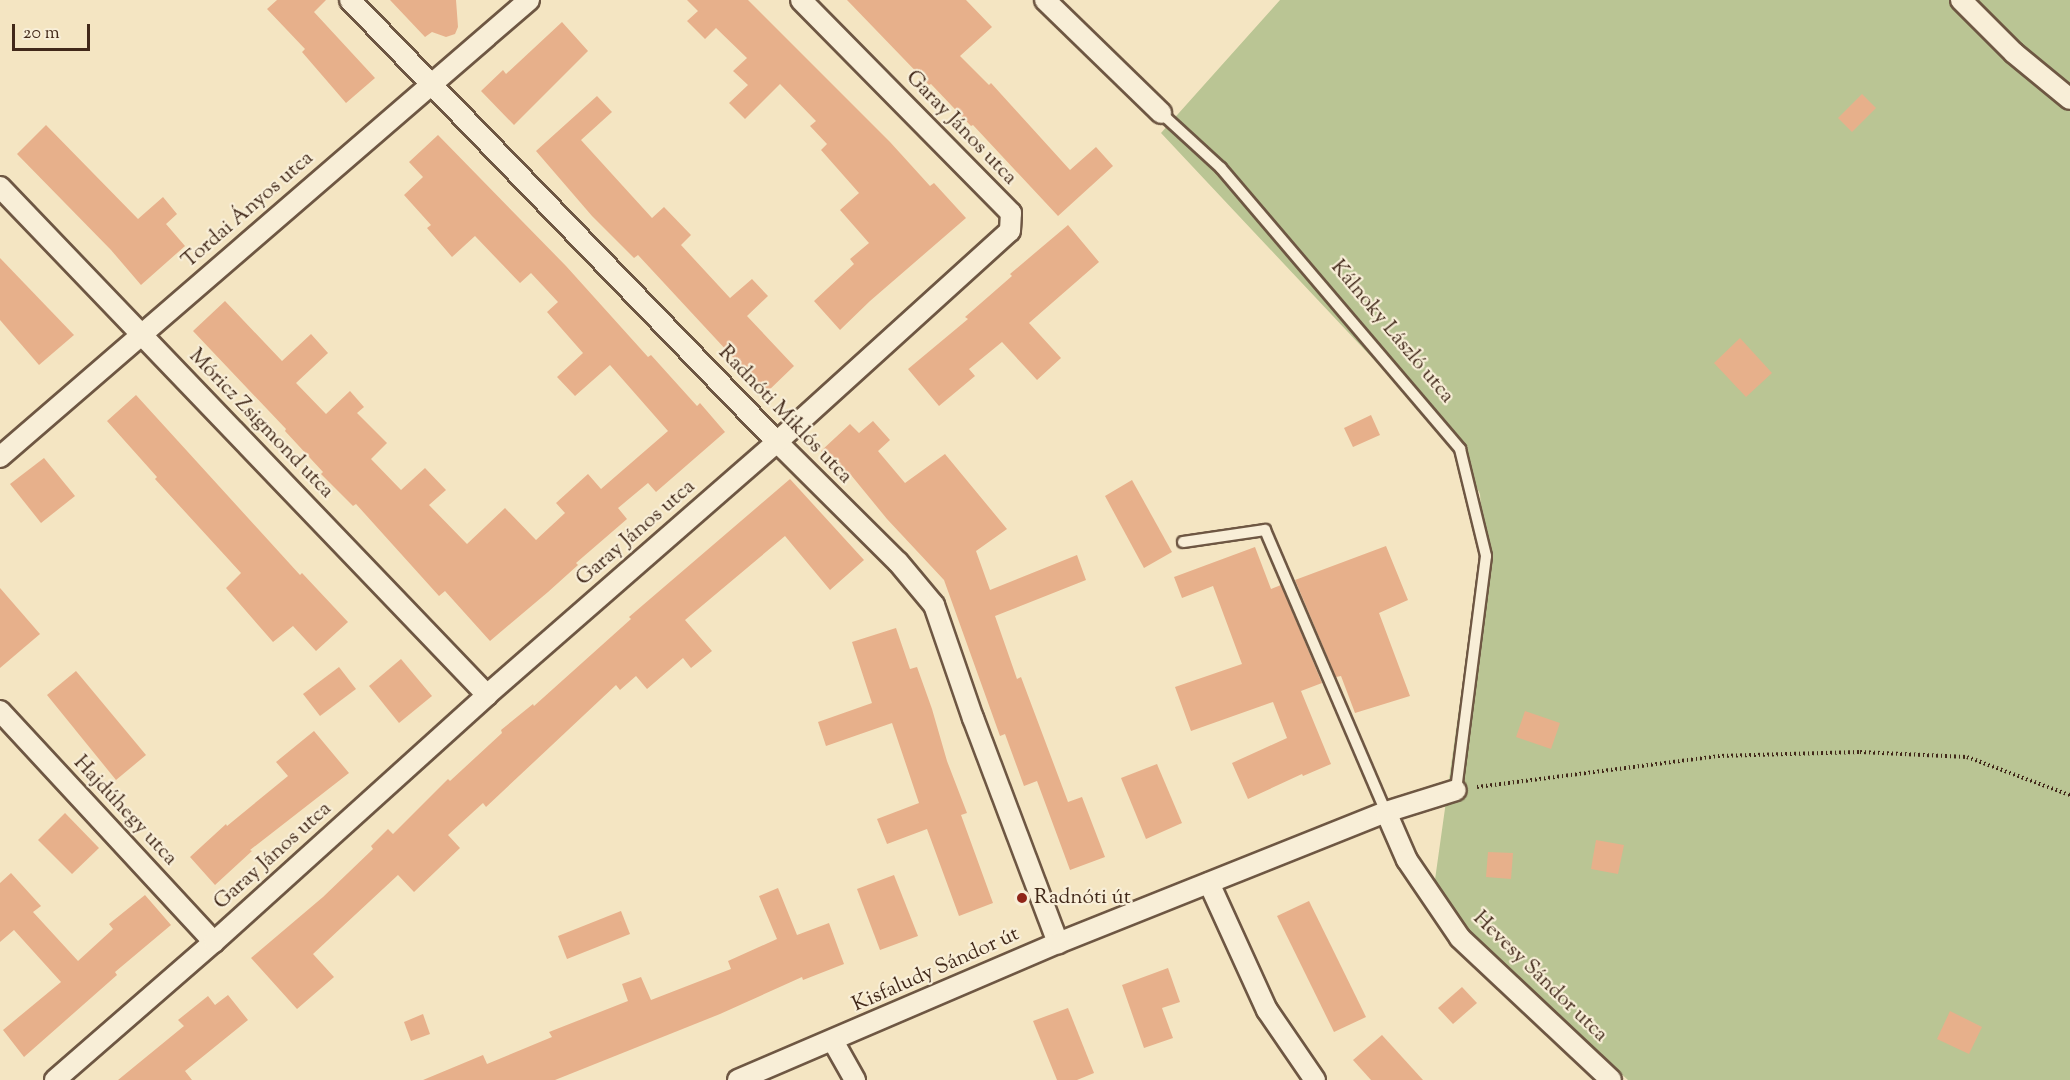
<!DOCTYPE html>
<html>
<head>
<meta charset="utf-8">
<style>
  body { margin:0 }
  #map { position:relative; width:2070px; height:1080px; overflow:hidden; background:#f4e5c2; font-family:"Sorts Mill Goudy",serif }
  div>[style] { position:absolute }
  .green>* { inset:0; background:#bac594 }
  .building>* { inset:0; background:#e7b08b }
  .path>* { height:4px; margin-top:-2px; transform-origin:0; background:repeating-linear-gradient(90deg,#412819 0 1.5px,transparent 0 4.5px) }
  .roads { filter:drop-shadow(2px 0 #6e5743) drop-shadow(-2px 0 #6e5743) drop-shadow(0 2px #6e5743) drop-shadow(0 -2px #6e5743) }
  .service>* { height:10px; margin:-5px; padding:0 5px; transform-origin:5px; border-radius:5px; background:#f8eed7 }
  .minor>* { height:20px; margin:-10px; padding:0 10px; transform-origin:10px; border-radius:10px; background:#f8eed7 }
  .dots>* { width:16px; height:16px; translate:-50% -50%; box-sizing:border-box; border:3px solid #f8eed7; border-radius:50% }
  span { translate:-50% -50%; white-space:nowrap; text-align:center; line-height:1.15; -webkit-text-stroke:4.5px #f8eed7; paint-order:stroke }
  .street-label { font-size:21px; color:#412819 }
  .poi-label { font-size:21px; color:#412819 }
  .left { translate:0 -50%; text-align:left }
  .scale { position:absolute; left:12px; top:24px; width:78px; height:27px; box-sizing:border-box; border:3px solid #412819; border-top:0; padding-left:8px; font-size:18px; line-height:21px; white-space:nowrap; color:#412819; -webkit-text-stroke:4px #f8eed7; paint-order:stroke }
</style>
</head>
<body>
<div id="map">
  <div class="green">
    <div style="clip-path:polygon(1280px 0,2070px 0,2070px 1080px,1628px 1080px,1432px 901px,1483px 538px,1480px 494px,1455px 446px,1161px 133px)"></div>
  </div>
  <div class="building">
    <div style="clip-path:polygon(277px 0,326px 0,314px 12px,375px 78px,346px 103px,302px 52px,305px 49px,267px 9px)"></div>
    <div style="clip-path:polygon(390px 0,456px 0,458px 27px,455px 34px,446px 37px,432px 32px,425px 37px)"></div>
    <div style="clip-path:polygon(687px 0,748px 0,890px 142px,930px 186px,934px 183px,966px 218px,870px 301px,840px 330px,814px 301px,854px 264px,850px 259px,869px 243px,840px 210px,859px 193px,821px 150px,827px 144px,810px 126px,816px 121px,780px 84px,745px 119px,729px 103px,748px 85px,733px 71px,747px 58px,716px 28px,705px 39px,687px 21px,698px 11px)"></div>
    <div style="clip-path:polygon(847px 0,966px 0,992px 27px,960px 56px,989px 85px,991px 83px,1070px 170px,1096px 147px,1113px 166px,1058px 216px,973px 125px,971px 126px,931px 84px,929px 85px)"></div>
    <div style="clip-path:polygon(562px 22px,588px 51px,514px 125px,481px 91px,503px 70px,506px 74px)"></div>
    <div style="clip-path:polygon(1862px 94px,1876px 108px,1852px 132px,1838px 118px)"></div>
    <div style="clip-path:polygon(597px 96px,612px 112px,581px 140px,652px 218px,664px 207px,691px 235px,681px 245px,730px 298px,752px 279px,768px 296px,747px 316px,794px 366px,766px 393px,638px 255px,634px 258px,592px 216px,536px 151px)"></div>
    <div style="clip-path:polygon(46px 125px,138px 219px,163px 197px,177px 214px,166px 224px,185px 246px,141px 285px,111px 250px,17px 154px)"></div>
    <div style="clip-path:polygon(438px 135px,566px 266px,648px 357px,651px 355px,697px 406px,700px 403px,725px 432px,656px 492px,648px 483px,618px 508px,627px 519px,576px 563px,578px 565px,548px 592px,490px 641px,445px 591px,439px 596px,356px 504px,353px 506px,321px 474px,323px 472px,285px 431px,286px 429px,193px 331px,225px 301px,282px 361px,311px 334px,328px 353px,296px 383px,326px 414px,350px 391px,364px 407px,357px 413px,387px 443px,371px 459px,401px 490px,425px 468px,446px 490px,429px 505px,467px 544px,505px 508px,536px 540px,565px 513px,556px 503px,588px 474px,601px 489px,668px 431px,610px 365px,575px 396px,557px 377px,583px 353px,547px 312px,558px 302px,531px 273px,520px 283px,475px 236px,452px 257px,427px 228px,431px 225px,404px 195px,423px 177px,409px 162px)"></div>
    <div style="clip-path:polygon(1068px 225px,1099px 262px,1029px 323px,1061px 358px,1037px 380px,1002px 342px,969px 369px,975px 376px,939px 406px,908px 369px,968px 319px,965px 317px,1012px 276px,1010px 274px)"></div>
    <div style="clip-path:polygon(0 258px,74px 335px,39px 365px,0 320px)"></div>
    <div style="clip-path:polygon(1740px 338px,1772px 373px,1746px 397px,1714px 363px)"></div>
    <div style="clip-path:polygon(136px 395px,300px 575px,302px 573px,348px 622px,316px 651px,293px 626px,273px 642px,226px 588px,241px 573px,155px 479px,157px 477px,107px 421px)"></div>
    <div style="clip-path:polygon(1371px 415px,1380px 435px,1353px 447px,1344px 428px)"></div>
    <div style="clip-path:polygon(873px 421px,890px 440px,878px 451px,905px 483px,945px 454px,1007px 529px,976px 551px,990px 590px,1077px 555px,1086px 580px,995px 616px,1017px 679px,1021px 677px,1068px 802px,1082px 797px,1105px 857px,1070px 870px,1037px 781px,1024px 786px,1005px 734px,1000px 736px,944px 580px,887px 519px,851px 475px,846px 479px,821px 451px,850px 424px,859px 433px)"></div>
    <div style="clip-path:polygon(44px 458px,75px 496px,41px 523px,10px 484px)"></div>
    <div style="clip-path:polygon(790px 479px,864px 560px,830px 590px,785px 536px,685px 620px,712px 651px,691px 668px,683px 658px,647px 689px,636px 676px,620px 690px,616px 685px,486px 807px,483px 803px,448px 835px,460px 848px,414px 892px,398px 875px,313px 954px,334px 977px,297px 1009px,251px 958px,323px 897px,373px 849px,371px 846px,388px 829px,393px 834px,448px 779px,450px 781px,502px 733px,501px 730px,533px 704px,534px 706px,631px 619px,629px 617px)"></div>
    <div style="clip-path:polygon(1132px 480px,1172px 552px,1144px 568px,1105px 496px)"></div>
    <div style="clip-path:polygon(1386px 546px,1408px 600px,1379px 613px,1410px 696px,1355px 713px,1341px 676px,1336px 677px,1295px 580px)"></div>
    <div style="clip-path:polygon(1255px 547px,1271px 589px,1281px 585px,1322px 683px,1301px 691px,1331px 764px,1303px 776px,1302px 774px,1248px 799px,1232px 763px,1287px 738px,1273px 702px,1191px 731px,1175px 687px,1242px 664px,1213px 586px,1182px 598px,1174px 577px)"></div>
    <div style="clip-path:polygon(0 588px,40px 634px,0 668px)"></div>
    <div style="clip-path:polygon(896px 628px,910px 669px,917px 667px,932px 709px,947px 761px,967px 813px,961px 815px,993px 903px,959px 916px,927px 829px,887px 844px,877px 819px,919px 803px,892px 723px,826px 746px,818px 722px,872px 703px,852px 642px)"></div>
    <div style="clip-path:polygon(401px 659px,432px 696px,399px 723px,369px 686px)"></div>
    <div style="clip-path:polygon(339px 667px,356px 689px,320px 716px,303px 694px)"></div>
    <div style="clip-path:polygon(76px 671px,146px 755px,116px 780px,47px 695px)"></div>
    <div style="clip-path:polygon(1525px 711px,1560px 723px,1551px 749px,1516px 737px)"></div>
    <div style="clip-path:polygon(314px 731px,349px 773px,250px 850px,252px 851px,215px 885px,190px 857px,226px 824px,227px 826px,288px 776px,276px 762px)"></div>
    <div style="clip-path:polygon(1157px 764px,1182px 823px,1146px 839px,1121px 778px)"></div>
    <div style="clip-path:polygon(65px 813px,99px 848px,72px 874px,38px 840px)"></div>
    <div style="clip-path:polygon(1596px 840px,1624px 845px,1618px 874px,1591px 869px)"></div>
    <div style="clip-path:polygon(1488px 852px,1513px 853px,1511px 879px,1486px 877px)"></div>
    <div style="clip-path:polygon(11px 873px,41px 906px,33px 912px,78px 961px,113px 929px,109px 924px,145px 895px,171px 925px,115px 972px,117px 975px,24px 1057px,3px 1030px,61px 982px,14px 930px,0 942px,0 883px)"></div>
    <div style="clip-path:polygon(894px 875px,918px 936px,880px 950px,857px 889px)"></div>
    <div style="clip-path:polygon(778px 888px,797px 935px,829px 923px,844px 964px,803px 980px,802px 977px,720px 1014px,555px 1080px,423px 1080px,483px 1055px,487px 1064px,552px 1037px,549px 1032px,628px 1001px,622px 984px,641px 977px,651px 1000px,731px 969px,728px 961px,777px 939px,759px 896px)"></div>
    <div style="clip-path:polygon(1309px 901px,1366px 1017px,1334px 1032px,1277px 916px)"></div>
    <div style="clip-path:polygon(621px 911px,630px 934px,567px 959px,558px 936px)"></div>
    <div style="clip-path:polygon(1168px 968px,1180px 1002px,1162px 1008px,1173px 1038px,1144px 1048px,1122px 985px)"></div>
    <div style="clip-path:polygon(1462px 987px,1477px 1003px,1453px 1024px,1438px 1008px)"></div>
    <div style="clip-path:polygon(228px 995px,248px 1020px,185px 1071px,192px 1080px,118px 1080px,184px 1026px,178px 1020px,208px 996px,215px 1005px)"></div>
    <div style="clip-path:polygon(1068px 1008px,1094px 1073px,1077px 1080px,1057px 1080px,1033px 1021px)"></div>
    <div style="clip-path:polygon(1950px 1011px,1982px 1027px,1969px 1054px,1937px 1039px)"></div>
    <div style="clip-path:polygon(423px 1014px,430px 1034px,411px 1041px,404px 1022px)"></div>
    <div style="clip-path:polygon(1382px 1035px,1423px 1080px,1371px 1080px,1353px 1060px)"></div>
  </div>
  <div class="path">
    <div style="left:1477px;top:787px;width:243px;rotate:-7.3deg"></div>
    <div style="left:1718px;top:756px;width:142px;rotate:-1.6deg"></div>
    <div style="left:1860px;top:752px;width:107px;rotate:2.7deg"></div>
    <div style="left:1967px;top:757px;width:110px;rotate:20.3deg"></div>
  </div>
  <div class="roads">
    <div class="service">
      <div style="left:1161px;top:113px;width:81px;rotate:42.5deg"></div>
      <div style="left:1221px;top:168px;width:369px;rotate:49.6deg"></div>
      <div style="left:1460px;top:449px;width:110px;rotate:76.3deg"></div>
      <div style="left:1486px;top:556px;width:236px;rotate:97.3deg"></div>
      <div style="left:1183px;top:542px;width:83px;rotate:-8.3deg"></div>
      <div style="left:1265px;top:530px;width:307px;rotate:66.8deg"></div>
    </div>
    <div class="minor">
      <div style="left:350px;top:0;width:615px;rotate:45.99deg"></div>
      <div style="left:777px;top:442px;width:170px;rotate:44.8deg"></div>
      <div style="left:898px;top:562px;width:56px;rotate:50.1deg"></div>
      <div style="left:934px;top:605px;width:120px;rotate:71deg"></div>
      <div style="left:973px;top:718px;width:241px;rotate:69.3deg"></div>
      <div style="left:1045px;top:0;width:162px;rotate:44.2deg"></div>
      <div style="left:1961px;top:0;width:75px;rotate:45deg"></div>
      <div style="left:2014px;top:53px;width:72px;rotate:39.4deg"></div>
      <div style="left:0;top:187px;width:704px;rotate:46.21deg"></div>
      <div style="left:0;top:457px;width:699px;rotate:-40.82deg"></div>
      <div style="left:0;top:711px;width:315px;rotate:47.2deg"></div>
      <div style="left:1386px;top:812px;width:52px;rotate:66.4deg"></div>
      <div style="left:1407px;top:860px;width:94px;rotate:55.8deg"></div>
      <div style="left:1460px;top:938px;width:207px;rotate:43.2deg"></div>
      <div style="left:1209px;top:883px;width:140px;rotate:65.5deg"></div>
      <div style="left:1267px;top:1010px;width:85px;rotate:55.6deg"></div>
      <div style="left:833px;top:1041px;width:45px;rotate:60.6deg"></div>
      <div style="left:55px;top:1080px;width:211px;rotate:-41deg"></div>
      <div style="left:214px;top:942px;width:368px;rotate:-42.1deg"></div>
      <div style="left:487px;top:695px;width:385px;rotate:-41.1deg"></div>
      <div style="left:777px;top:442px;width:314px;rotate:-42.2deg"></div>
      <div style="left:1010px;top:231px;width:18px;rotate:-87deg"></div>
      <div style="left:1011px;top:213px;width:299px;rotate:-134.6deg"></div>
      <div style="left:738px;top:1080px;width:348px;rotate:-23.2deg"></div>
      <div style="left:1058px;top:943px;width:353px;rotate:-21.8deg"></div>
      <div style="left:1386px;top:812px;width:73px;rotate:-17.4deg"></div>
    </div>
  </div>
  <div class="dots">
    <div style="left:1022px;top:898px;background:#8f2418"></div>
  </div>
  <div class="street-label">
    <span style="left:961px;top:128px;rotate:46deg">Garay János utca</span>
    <span style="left:248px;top:210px;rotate:-41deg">Tordai Ányos utca</span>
    <span style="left:1392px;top:332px;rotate:50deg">Kálnoky László utca</span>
    <span style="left:785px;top:415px;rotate:46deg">Radnóti Miklós utca</span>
    <span style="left:261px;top:424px;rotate:46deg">Móricz Zsigmond utca</span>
    <span style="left:636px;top:533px;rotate:-41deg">Garay János utca</span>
    <span style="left:125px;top:811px;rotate:47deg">Hajdúhegy utca</span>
    <span style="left:273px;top:856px;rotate:-42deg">Garay János utca</span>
    <span style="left:936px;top:970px;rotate:-24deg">Kisfaludy Sándor út</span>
    <span style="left:1540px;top:977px;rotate:44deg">Hevesy Sándor utca</span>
  </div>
  <div class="poi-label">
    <span class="left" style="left:1034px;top:898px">Radnóti út</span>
  </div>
  <div class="scale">20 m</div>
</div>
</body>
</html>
